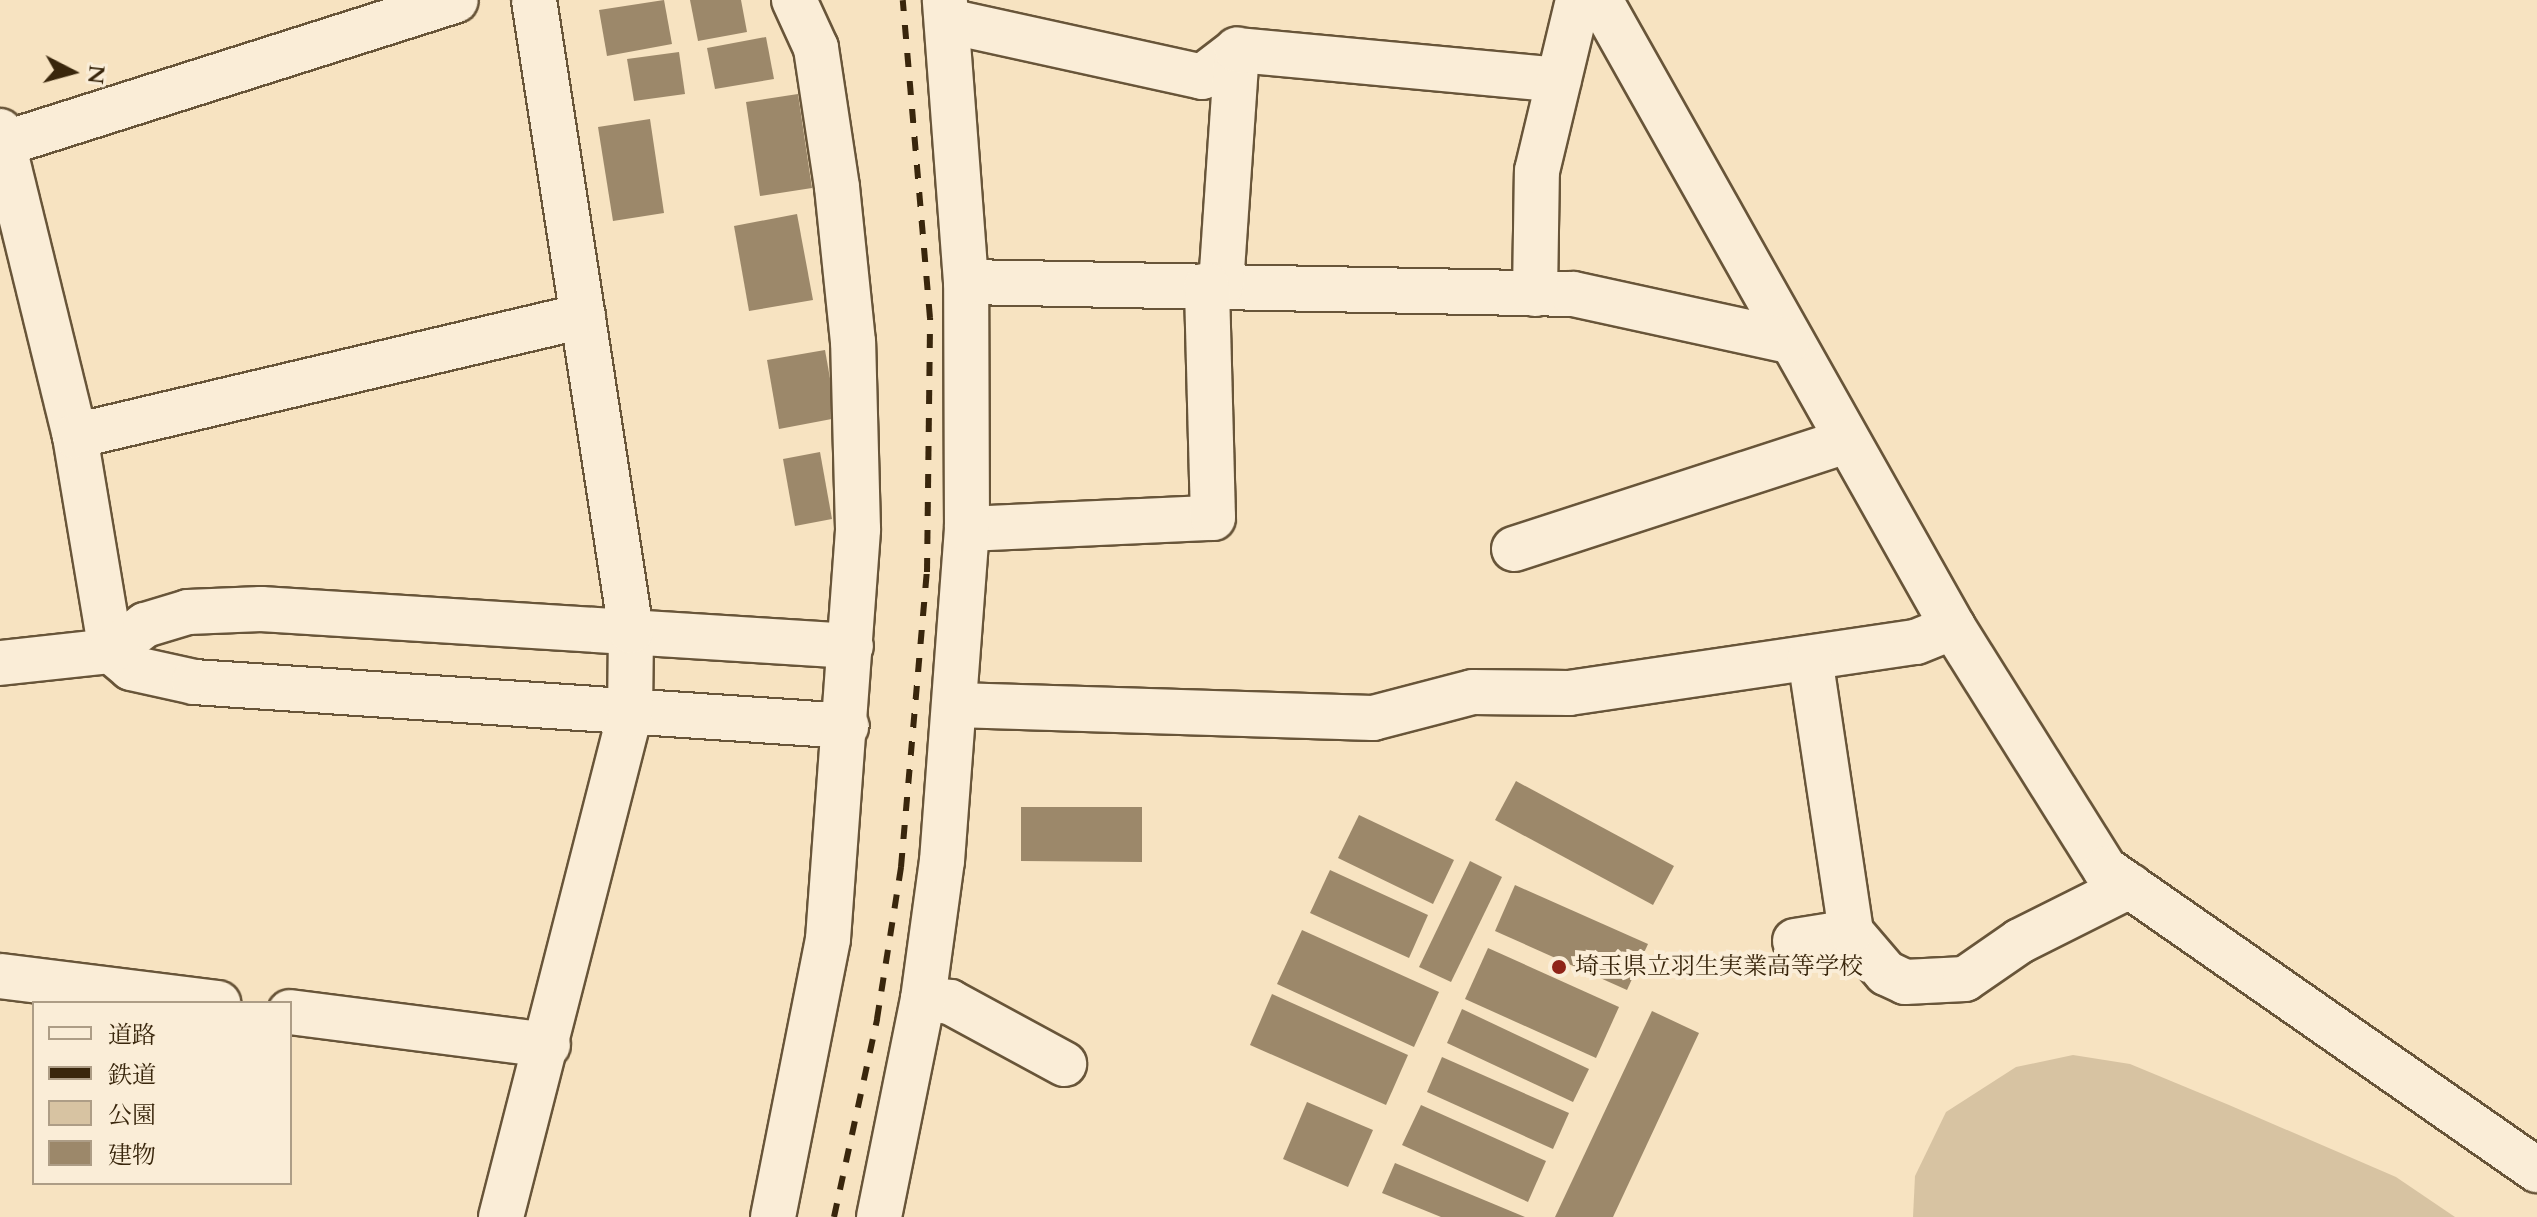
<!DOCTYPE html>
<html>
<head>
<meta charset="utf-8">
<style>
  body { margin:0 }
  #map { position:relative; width:2537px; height:1217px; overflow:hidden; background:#f7e3c1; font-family:Cardo,"Noto Serif JP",serif }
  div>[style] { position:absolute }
  .green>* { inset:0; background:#d7c3a2 }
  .building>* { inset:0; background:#9c886a }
  .roads { filter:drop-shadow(2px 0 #685539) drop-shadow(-2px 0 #685539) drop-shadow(0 2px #685539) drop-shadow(0 -2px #685539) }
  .minor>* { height:44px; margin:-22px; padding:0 22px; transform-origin:22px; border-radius:22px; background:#faedd7 }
  .rail>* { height:6px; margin-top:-3px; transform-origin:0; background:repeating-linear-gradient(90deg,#39260c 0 14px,transparent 0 28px) }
  .dots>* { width:22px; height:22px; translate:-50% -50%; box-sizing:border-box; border:4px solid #faedd7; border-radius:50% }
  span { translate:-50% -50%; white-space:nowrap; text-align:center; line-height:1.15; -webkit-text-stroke:8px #faedd7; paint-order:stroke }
  .poi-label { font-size:24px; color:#39260c }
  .left { translate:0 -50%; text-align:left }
  .legend { position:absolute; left:32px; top:1001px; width:260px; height:184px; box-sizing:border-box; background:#faedd7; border:2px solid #ad9d86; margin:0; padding:10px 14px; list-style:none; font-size:24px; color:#39260c }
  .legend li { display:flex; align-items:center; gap:16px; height:40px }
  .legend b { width:40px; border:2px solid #ad9d86 }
  .north { position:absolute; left:32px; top:32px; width:80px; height:80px; -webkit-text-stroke:6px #faedd7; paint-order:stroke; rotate:96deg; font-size:22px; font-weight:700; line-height:32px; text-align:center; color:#39260c }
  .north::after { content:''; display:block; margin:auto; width:28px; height:36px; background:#39260c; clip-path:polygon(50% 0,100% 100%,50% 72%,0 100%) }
</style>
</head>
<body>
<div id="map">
  <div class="green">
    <div style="clip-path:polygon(2073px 1055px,2130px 1064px,2229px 1105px,2396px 1177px,2455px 1217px,1913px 1217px,1915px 1176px,1946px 1112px,2016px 1067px)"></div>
  </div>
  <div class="building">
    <div style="clip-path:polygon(664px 0,672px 44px,607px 56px,599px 10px)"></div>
    <div style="clip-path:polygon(690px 0,741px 0,747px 32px,698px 41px)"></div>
    <div style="clip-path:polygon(766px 37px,774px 79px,715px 89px,707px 48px)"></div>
    <div style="clip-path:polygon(679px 52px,685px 94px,634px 101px,627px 59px)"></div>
    <div style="clip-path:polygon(798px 94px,812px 188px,760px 196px,746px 102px)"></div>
    <div style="clip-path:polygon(650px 119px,664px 213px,613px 221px,598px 127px)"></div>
    <div style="clip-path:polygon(797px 214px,813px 300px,749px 311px,734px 226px)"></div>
    <div style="clip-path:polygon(825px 350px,837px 418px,779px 429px,767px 360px)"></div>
    <div style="clip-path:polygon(820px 452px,832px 519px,795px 526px,783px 459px)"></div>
    <div style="clip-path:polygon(1516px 781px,1674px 866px,1653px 905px,1495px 820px)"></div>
    <div style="clip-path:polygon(1021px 807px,1142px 807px,1142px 862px,1021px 861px)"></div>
    <div style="clip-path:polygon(1359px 815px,1454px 860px,1433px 904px,1338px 858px)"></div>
    <div style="clip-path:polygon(1470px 861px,1502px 877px,1451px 982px,1419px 967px)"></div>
    <div style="clip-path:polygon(1330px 870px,1428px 915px,1409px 958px,1310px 913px)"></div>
    <div style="clip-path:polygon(1515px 885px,1648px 944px,1627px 990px,1495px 931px)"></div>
    <div style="clip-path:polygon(1302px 930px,1439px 992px,1414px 1047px,1277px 984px)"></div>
    <div style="clip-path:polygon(1488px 948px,1619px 1007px,1596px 1058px,1465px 999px)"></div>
    <div style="clip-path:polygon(1272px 994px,1408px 1055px,1386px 1105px,1250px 1045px)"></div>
    <div style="clip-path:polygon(1462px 1009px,1589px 1069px,1573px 1102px,1447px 1043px)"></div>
    <div style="clip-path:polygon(1652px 1011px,1699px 1033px,1613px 1217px,1555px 1217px)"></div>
    <div style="clip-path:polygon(1442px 1057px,1569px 1113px,1553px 1149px,1427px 1092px)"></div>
    <div style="clip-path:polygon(1307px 1102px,1373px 1130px,1348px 1187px,1283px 1159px)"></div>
    <div style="clip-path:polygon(1421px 1105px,1546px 1161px,1528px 1202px,1402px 1145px)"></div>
    <div style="clip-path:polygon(1395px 1163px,1525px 1217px,1441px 1217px,1382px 1193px)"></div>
  </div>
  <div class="roads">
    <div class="minor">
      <div style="left:1600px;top:0;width:720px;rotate:60.62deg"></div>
      <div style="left:1953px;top:627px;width:286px;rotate:57.9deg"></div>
      <div style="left:2105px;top:869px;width:527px;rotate:34.87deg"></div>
      <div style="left:948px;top:21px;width:260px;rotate:12.4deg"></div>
      <div style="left:1202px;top:77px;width:44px;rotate:-37.6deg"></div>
      <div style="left:0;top:131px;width:314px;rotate:76.2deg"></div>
      <div style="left:75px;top:436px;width:218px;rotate:80.5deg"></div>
      <div style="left:111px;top:651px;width:26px;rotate:40deg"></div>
      <div style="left:131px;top:668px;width:65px;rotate:12.5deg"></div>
      <div style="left:194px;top:682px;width:654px;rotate:3.85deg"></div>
      <div style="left:0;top:145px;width:478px;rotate:-17.6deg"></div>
      <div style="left:966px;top:282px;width:607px;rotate:1.13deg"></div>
      <div style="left:1573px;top:294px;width:220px;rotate:12.3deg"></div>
      <div style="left:1221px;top:285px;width:236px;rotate:-86.1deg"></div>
      <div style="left:1237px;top:50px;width:323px;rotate:5.3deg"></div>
      <div style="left:1535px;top:294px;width:123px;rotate:-89.1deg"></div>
      <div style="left:1537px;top:171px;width:176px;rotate:-76.5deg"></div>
      <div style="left:75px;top:436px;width:522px;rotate:-13.29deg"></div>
      <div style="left:967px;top:529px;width:246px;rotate:-2.6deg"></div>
      <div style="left:1213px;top:518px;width:233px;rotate:-91.5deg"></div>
      <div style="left:1514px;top:549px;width:349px;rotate:-18deg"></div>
      <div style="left:0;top:663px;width:112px;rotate:-6.2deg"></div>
      <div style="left:111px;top:651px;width:43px;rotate:-37.4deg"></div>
      <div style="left:145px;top:625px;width:45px;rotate:-16.8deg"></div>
      <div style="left:188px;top:612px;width:73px;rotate:-2.4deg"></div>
      <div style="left:261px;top:609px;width:591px;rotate:3.59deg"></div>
      <div style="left:956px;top:705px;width:417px;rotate:1.8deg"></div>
      <div style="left:1373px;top:718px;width:103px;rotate:-14.6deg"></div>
      <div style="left:1473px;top:692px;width:96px;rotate:0.6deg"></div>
      <div style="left:1569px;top:693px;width:351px;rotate:-8.4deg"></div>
      <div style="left:1916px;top:642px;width:40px;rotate:-22deg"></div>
      <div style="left:1851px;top:932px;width:54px;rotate:49.5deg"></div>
      <div style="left:1886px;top:973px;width:21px;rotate:25deg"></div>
      <div style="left:1905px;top:982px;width:60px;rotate:-2.9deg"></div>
      <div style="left:1965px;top:979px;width:67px;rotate:-34.6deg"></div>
      <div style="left:2020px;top:941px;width:123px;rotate:-26.6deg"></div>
      <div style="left:1795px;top:941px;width:57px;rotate:-9.1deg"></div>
      <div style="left:1851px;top:932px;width:277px;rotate:-98.5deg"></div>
      <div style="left:0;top:976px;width:220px;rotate:7.1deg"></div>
      <div style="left:923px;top:999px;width:27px;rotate:6deg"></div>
      <div style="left:950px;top:1002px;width:130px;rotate:28.5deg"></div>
      <div style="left:290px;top:1012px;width:260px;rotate:7.3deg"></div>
      <div style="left:501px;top:1217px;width:519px;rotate:-75.62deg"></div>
      <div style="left:630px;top:714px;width:83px;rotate:-89.3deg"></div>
      <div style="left:631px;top:631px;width:638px;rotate:-98.74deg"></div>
      <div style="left:773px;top:1217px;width:283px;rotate:-78.8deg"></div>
      <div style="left:828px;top:939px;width:411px;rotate:-85.8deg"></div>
      <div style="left:858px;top:529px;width:187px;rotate:-91.5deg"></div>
      <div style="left:853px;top:342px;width:156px;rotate:-95.9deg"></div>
      <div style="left:837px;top:187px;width:141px;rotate:-98.6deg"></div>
      <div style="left:816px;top:48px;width:53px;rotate:-114.6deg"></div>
      <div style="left:879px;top:1217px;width:222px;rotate:-78.6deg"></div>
      <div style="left:923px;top:999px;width:139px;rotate:-82.2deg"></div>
      <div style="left:942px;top:861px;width:333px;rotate:-85.7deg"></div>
      <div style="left:967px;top:529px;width:247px;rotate:-90.2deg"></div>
      <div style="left:966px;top:282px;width:283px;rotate:-94.3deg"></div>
    </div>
  </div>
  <div class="rail">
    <div style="left:834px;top:1217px;width:203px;rotate:-77.7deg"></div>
    <div style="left:877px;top:1019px;width:154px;rotate:-81deg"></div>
    <div style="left:901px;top:867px;width:296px;rotate:-85deg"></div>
    <div style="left:927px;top:572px;width:254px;rotate:-89.3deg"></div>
    <div style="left:930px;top:318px;width:319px;rotate:-94.9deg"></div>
  </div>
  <div class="dots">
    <div style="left:1559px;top:967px;background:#8f2418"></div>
  </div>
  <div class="poi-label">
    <span class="left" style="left:1575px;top:967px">埼玉県立羽生実業高等学校</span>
  </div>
  <ul class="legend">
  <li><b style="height:10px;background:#faedd7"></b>道路</li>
  <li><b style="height:10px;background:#39260c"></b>鉄道</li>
  <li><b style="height:22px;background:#d7c3a2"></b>公園</li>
  <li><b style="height:22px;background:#9c886a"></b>建物</li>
  </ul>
  <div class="north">N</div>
</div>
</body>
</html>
